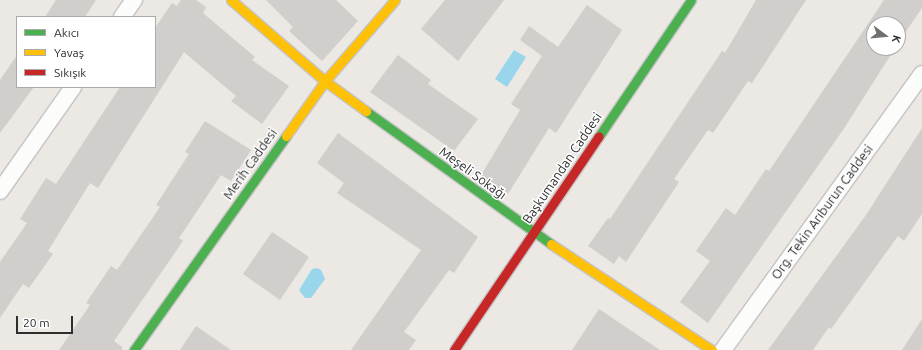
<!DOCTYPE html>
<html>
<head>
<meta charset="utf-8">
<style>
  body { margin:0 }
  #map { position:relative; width:922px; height:350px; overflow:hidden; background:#ece8e4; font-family:Ubuntu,sans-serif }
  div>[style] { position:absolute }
  .water>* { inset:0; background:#99d6ec }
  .building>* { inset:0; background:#d1cecb }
  .roads { filter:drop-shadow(1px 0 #c5c4c5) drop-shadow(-1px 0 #c5c4c5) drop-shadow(0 1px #c5c4c5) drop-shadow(0 -1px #c5c4c5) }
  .street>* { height:16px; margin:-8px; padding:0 8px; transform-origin:8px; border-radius:8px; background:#fcfcfb }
  .fast>* { height:9px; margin:-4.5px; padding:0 4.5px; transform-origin:4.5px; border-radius:4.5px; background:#4caf50 }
  .slow>* { height:9px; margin:-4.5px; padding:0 4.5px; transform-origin:4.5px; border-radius:4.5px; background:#ffc107 }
  .jam>* { height:9px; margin:-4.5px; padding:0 4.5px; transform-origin:4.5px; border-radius:4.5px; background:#c62828 }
  span { translate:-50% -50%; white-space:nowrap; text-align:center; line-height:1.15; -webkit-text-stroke:3px #fff; paint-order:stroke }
  .street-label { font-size:13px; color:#2e2e2e }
  .legend { position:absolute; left:16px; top:16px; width:140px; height:72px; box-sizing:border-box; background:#fff; border:1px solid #ababab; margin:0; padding:5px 7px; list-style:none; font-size:12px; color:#2e2e2e }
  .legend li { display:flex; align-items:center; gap:8px; height:20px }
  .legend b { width:20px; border:1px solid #ababab }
  .north { position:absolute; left:866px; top:16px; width:40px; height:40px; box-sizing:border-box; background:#fff; border:1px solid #ababab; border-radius:50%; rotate:106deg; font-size:11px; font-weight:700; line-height:16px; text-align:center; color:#2e2e2e }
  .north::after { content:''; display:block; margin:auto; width:14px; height:18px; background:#706f6e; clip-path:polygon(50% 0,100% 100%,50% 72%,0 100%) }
  .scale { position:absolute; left:16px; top:316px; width:57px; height:18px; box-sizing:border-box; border:2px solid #2e2e2e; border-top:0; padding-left:5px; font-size:12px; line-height:14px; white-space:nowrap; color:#2e2e2e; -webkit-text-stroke:3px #fff; paint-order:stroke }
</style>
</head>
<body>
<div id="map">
  <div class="water">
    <div style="clip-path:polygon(514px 50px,526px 57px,507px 87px,495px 79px)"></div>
    <div style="clip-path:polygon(317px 268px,321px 270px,325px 279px,311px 298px,305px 298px,299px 290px,312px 269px)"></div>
  </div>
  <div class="building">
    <div style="clip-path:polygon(56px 0,96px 0,85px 17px,45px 17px)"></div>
    <div style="clip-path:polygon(181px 0,196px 0,206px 7px,203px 13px,255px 57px,252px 60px,289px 86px,262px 124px,231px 101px,236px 96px,184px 52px,98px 188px,90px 183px,48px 251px,53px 254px,29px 288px,23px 284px,0 318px,0 262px,27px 223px,20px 219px,46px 178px,56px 184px,120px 87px,155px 87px,155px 28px,172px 3px,177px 6px)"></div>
    <div style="clip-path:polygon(266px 0,336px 0,358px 21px,322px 61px,289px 31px,293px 27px)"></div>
    <div style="clip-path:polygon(445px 0,504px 0,458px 61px,421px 29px)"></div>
    <div style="clip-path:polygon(756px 0,806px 0,752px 83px,748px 81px,713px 133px,708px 130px,674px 179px,679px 182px,626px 262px,619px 256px,614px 264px,588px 246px,608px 218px,610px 219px,722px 51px,725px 53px)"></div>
    <div style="clip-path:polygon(884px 0,922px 0,922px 8px,898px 43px,898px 24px,874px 24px,874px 48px,895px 48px,843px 130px,708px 323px,680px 302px,710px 261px,696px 251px,726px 208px,735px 215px,766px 169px,769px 171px)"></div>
    <div style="clip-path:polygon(587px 5px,622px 30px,556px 133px,549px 128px,508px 194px,480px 177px,520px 110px,511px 104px,542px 56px,520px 40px,529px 26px,558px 47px)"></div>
    <div style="clip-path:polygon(17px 55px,17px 87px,34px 87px,0 133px,0 80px)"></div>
    <div style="clip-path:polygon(398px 55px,431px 80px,428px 84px,478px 119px,454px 151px,370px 92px)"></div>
    <div style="clip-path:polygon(205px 121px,251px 150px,231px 181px,221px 175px,179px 238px,183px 241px,114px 341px,122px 347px,122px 350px,59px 350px,90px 305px,86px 303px,111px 266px,117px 270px,160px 207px,156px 205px,189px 154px,185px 152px)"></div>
    <div style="clip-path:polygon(922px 128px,922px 214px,904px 241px,898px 236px,831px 329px,829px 327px,813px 350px,768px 350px,866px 215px)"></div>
    <div style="clip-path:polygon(338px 133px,478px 237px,454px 273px,449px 270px,404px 332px,416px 340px,409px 350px,351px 350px,421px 250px,337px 193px,344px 183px,317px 163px)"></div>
    <div style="clip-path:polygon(272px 232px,309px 257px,280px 300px,243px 274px)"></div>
    <div style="clip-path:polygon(599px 309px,660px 350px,572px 350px)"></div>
    <div style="clip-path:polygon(922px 319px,922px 350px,902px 350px)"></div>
    <div style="clip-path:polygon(196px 326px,231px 350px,180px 350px)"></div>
  </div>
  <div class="roads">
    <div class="street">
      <div style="left:122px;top:17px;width:21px;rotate:-55deg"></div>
      <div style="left:0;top:191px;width:127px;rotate:-54.9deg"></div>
      <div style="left:723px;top:350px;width:340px;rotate:-54.2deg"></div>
    </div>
    <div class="fast">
      <div style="left:366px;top:111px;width:228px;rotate:35.7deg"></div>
      <div style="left:599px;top:136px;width:164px;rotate:-55.9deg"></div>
      <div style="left:134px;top:350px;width:262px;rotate:-54.6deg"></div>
    </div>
    <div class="slow">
      <div style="left:231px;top:0;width:124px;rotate:40.8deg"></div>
      <div style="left:325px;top:81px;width:51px;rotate:36.2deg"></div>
      <div style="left:286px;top:136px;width:67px;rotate:-54.7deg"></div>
      <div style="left:325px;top:81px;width:107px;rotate:-49.2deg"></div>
      <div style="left:551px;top:244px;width:193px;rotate:33.4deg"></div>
    </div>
    <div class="jam">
      <div style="left:454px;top:350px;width:258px;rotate:-55.9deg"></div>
    </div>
  </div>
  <div class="street-label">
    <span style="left:250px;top:164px;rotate:-55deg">Merih Caddesi</span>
    <span style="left:562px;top:168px;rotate:-56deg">Başkumandan Caddesi</span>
    <span style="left:473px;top:173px;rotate:36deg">Meşeli Sokağı</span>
    <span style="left:822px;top:212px;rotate:-54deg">Org. Tekin Arıburun Caddesi</span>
  </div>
  <ul class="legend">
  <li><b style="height:5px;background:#4caf50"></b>Akıcı</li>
  <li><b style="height:5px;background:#ffc107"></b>Yavaş</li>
  <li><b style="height:5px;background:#c62828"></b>Sıkışık</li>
  </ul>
  <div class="north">K</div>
  <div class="scale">20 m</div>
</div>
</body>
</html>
